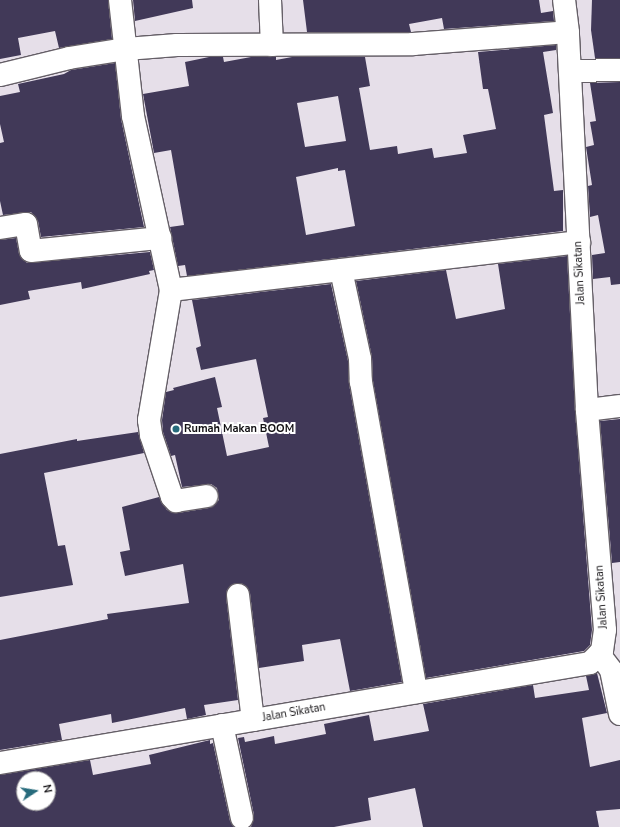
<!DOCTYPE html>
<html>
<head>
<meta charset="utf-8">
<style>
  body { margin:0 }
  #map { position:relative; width:620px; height:827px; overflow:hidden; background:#e6dfe9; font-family:"Nunito Sans",sans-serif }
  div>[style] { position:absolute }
  .building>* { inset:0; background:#413958 }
  .roads { filter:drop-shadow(1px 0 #655f67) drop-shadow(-1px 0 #655f67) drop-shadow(0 1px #655f67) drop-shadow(0 -1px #655f67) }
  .street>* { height:22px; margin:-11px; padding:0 11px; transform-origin:11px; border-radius:11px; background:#fff }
  .secondary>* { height:22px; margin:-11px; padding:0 11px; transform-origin:11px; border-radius:11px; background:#fff }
  .dots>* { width:11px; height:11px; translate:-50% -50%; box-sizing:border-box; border:2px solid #fff; border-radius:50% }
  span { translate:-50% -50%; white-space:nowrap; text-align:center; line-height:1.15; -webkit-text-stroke:4px #fff; paint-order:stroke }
  .street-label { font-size:11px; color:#121013 }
  .poi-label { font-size:11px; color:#121013; font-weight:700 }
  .left { translate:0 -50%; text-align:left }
  .north { position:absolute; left:16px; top:771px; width:40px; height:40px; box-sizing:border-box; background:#fff; border:1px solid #a09fa1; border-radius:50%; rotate:78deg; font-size:11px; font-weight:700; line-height:16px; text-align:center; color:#121013 }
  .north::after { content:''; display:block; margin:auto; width:14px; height:18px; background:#276b7c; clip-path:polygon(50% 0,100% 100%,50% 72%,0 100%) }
</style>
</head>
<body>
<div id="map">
  <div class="building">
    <div style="clip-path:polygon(0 0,108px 0,112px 39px,59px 48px,55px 31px,18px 38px,21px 55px,0 59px)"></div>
    <div style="clip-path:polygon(133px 0,192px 0,193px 8px,135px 21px)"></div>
    <div style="clip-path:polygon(303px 0,539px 0,541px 13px,553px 11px,554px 21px,444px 29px,442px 18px,409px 24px,411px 32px,307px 32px)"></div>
    <div style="clip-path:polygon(592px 0,620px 0,620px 58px,595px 58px,591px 30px)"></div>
    <div style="clip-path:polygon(evenodd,556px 45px,556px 50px,543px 52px,553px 113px,544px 115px,554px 191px,563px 190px,563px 231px,187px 276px,185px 265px,178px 266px,170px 227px,184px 225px,171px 150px,154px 153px,143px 94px,189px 86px,185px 62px,209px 57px,223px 57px,224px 62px,251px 57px,276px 57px,276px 60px,292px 57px,365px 57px,370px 86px,359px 88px,370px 150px,397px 146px,398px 154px,432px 148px,434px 158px,467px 153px,463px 135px,496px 129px,488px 89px,483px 89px,478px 52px,556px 45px,338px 96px,346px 141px,305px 147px,297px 103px,338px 96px,556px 45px,338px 168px,338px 171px,345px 170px,355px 226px,306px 235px,296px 177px,338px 168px)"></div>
    <div style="clip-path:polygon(115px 63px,121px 119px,144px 227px,41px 237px,38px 221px,31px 212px,3px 215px,0 201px,0 143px,4px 142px,0 124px,0 96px,20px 92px,18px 84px,64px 74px,71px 70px)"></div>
    <div style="clip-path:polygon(620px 82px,620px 284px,611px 285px,610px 277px,593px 279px,592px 255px,605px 253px,598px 215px,590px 217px,588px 186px,592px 185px,586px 147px,594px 145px,590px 122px,596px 121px,590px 83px)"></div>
    <div style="clip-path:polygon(16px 238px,19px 254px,27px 263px,150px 252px,154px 270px,149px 271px,150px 274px,82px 289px,81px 282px,28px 291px,30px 299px,0 305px,0 240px)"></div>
    <div style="clip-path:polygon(567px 256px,575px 411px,592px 630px,590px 645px,584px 651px,426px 678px,373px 381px,372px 357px,356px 281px,446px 270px,456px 319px,505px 309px,498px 264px)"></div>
    <div style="clip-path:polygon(331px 284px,348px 361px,349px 384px,402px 682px,350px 691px,340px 639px,302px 645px,304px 661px,259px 668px,250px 593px,243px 584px,236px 583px,227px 590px,226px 596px,238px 700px,204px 705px,206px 715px,187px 719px,185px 708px,112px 723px,111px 714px,59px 724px,62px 740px,0 750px,0 640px,108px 619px,107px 614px,189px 603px,183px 564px,125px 576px,120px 552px,130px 550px,122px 507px,159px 497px,167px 510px,178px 513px,209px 508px,219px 500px,217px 488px,211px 484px,182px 487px,175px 455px,171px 456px,163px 432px,162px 420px,166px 392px,174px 390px,173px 388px,215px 377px,222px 407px,217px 408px,227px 456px,269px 447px,263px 418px,268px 417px,256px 359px,201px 370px,196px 348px,201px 346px,192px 300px)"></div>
    <div style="clip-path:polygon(620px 419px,620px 562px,612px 563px,600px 421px)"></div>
    <div style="clip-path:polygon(138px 432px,144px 453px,44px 473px,58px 546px,65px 545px,73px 585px,0 597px,0 454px,77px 439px,77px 441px)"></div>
    <div style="clip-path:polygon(597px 673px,607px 713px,582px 718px,590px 767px,620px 760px,620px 809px,596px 811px,599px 827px,423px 827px,415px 788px,368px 798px,371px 820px,334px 827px,251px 827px,254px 815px,238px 738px,244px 737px,245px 742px,274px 736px,275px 744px,326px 734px,324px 724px,369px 715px,374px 741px,429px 731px,423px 704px,533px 685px,535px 698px,589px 690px,586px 676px)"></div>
    <div style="clip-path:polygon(evenodd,210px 740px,210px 744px,213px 743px,230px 821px,234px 827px,0 827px,0 775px,90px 760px,93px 775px,151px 764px,149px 755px,210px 740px,24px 779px,48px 779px,48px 803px,24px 803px,24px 779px)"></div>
  </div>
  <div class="roads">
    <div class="street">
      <div style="left:120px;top:0;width:117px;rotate:83.6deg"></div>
      <div style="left:133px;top:116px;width:178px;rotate:77.7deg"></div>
      <div style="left:171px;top:290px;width:132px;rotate:99.6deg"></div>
      <div style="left:149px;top:420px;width:15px;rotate:82deg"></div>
      <div style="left:151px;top:435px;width:65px;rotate:71.3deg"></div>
      <div style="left:172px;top:497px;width:6px;rotate:45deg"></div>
      <div style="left:176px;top:501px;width:31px;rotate:-9deg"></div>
      <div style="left:270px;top:0;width:45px;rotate:87.5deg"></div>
      <div style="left:570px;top:71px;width:50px;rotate:-1.1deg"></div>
      <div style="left:0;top:75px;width:71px;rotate:-13.8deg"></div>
      <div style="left:69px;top:58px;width:58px;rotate:-9deg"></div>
      <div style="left:126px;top:49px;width:51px;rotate:-4.5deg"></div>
      <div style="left:177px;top:45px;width:236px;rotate:-0.2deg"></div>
      <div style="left:413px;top:44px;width:155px;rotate:-4.4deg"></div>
      <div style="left:0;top:228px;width:26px;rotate:-9deg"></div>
      <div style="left:26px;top:224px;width:27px;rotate:80deg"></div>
      <div style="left:31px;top:251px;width:130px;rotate:-5.8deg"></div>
      <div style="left:341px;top:270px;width:91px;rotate:77.9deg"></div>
      <div style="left:360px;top:359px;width:23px;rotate:88deg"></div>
      <div style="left:361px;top:382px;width:315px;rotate:79.9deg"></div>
      <div style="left:171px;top:290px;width:411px;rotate:-6.7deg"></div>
      <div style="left:587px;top:410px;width:33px;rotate:-7deg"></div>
      <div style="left:238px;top:595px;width:126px;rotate:83.2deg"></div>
      <div style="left:599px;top:654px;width:20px;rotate:53deg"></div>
      <div style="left:611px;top:670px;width:45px;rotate:78.4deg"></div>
      <div style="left:222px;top:725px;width:95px;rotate:77.9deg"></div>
    </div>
    <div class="secondary">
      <div style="left:0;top:763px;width:598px;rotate:-9.62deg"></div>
      <div style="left:590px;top:663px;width:17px;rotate:-45deg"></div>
      <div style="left:602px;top:651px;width:21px;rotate:-82deg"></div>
      <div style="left:605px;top:630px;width:221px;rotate:-94.7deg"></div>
      <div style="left:587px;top:410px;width:378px;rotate:-92.9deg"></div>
      <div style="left:568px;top:32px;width:32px;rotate:-97deg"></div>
    </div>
  </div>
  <div class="dots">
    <div style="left:176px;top:429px;background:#276b7c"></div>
  </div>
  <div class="street-label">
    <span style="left:580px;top:273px;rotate:-93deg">Jalan Sikatan</span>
    <span style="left:602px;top:597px;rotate:-94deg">Jalan Sikatan</span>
    <span style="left:294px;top:713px;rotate:-10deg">Jalan Sikatan</span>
  </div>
  <div class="poi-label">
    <span class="left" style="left:184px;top:429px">Rumah Makan BOOM</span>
  </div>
  <div class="north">N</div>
</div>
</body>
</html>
